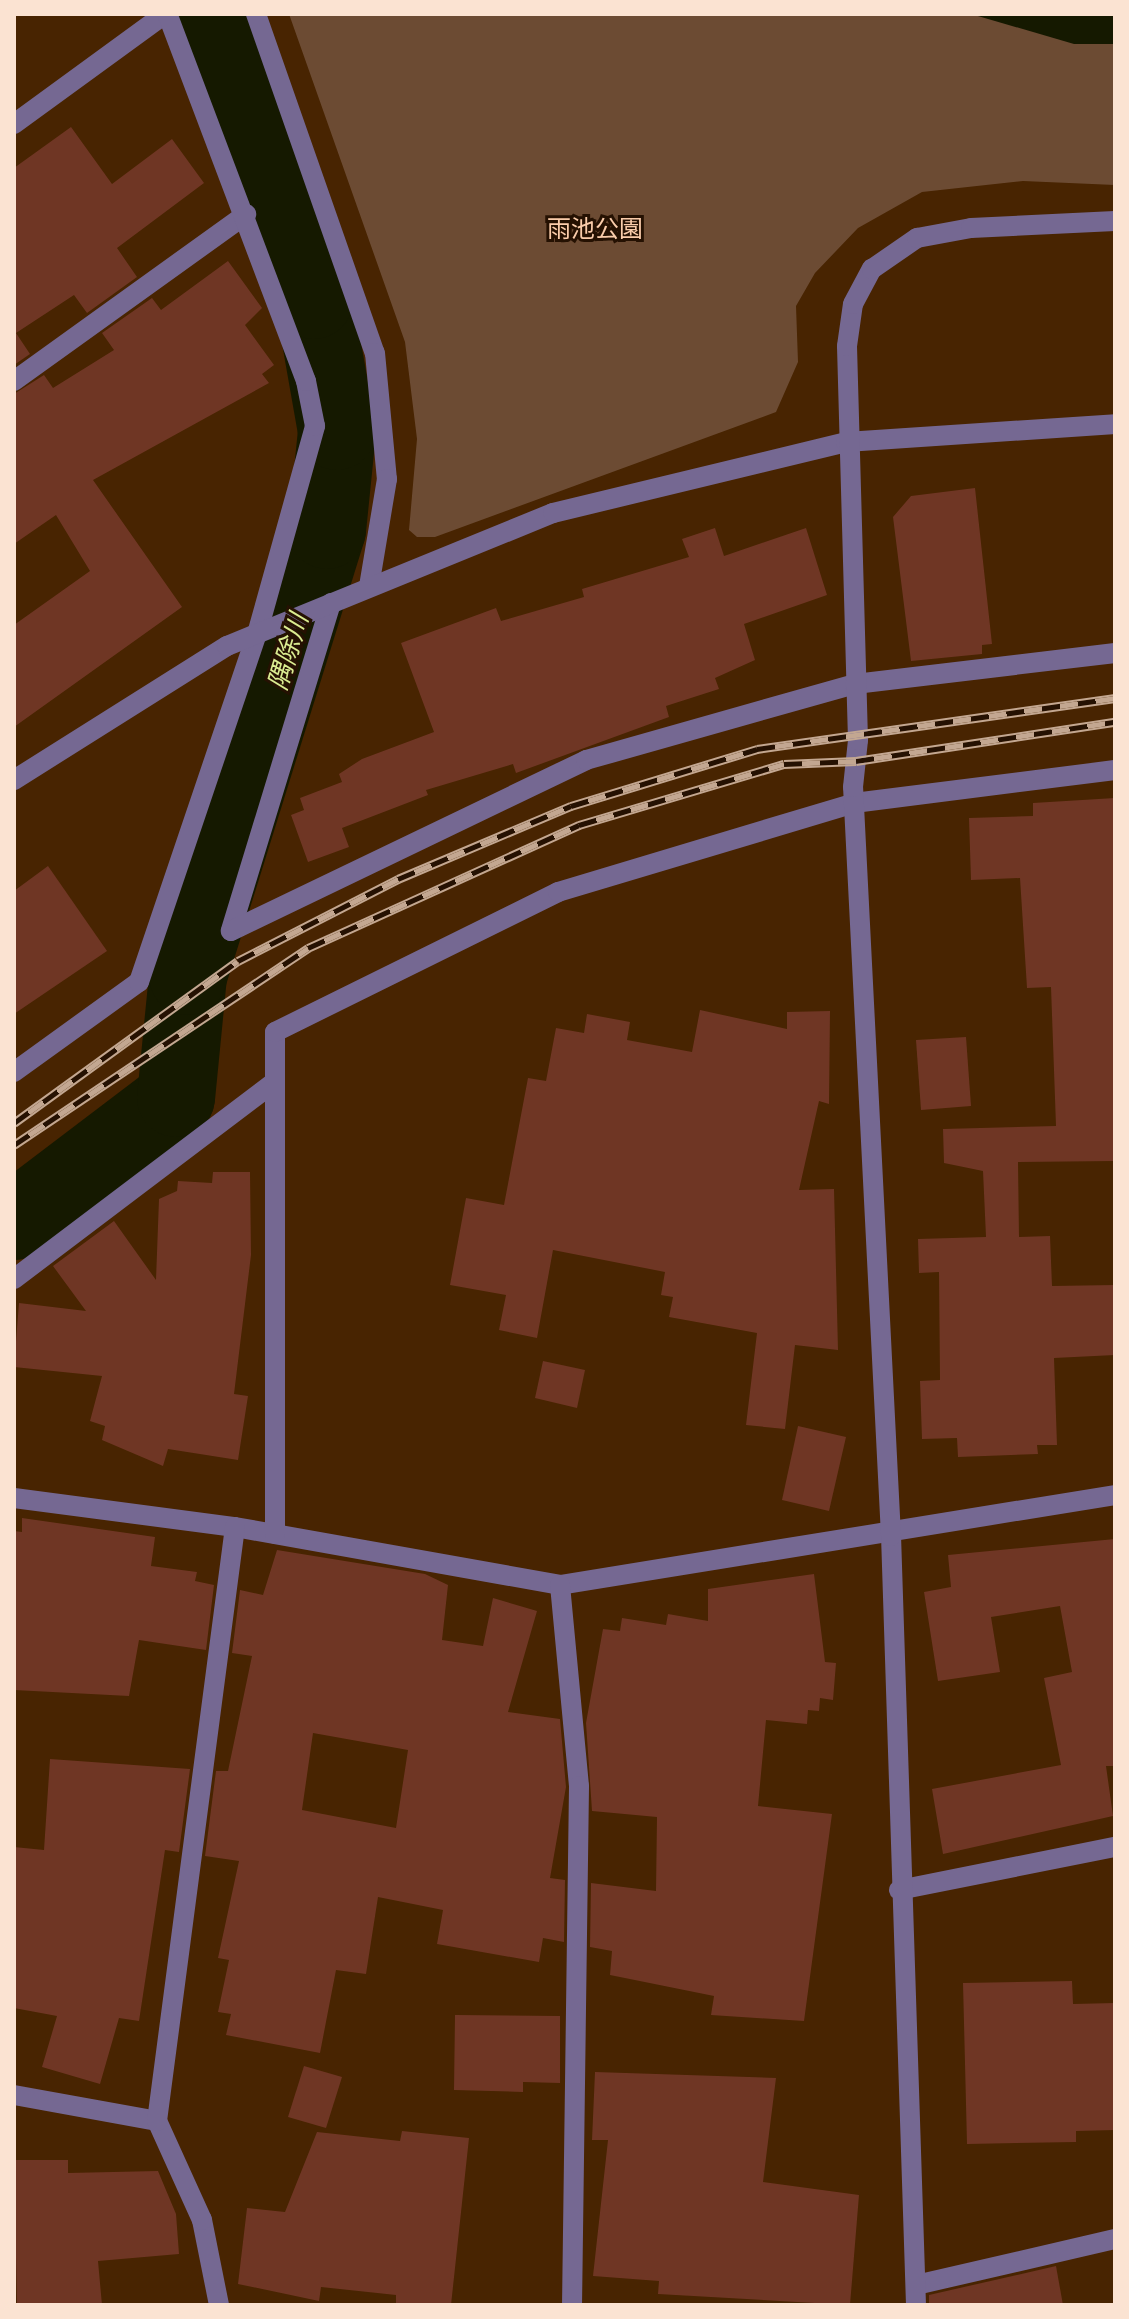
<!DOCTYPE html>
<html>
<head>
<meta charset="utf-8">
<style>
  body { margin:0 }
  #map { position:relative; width:1129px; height:2319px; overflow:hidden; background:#482401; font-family:Rubik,"Noto Sans JP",sans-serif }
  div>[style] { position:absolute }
  .green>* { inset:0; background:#6c4b33 }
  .water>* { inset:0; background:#151900 }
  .river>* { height:78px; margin:-39px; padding:0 39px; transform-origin:39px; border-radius:39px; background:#151900 }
  .building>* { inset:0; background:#6f3624 }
  .minor>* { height:20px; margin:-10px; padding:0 10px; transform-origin:10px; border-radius:10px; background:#756892 }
  .tertiary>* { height:20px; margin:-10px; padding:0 10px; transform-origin:10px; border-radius:10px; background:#756892 }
  .rail>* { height:9px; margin-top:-4.5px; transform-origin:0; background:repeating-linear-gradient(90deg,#251102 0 18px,#c3a791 0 36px); box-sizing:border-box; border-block:2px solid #c3a791 }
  span { translate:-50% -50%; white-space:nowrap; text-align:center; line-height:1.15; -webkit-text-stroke:6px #251102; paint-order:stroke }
  .park-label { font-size:24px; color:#faccaa }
  .water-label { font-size:26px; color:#dbec91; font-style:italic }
  .frame { position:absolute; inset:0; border:16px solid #fbe3d2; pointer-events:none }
</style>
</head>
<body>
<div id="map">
  <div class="green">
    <div style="clip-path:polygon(289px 14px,1115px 14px,1115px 185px,1023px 181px,922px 192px,858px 228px,815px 273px,796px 306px,798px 362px,776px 412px,435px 537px,417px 537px,409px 530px,417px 439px,405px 342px)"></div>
  </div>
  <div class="water">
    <div style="clip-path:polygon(971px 14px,1115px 14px,1115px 44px,1074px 44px)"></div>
  </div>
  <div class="river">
    <div style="left:14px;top:1221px;width:203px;rotate:-37.2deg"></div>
    <div style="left:176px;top:1098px;width:123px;rotate:-84.4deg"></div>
    <div style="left:188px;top:976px;width:467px;rotate:-72.7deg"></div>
    <div style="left:327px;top:530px;width:100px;rotate:-84.2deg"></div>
    <div style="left:337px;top:431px;width:133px;rotate:-100deg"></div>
    <div style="left:314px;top:300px;width:305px;rotate:-110.5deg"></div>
  </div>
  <div class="building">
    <div style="clip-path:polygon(71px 127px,112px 184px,172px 139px,204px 183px,117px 248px,137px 277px,87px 313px,74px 295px,16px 333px,30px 354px,14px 365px,14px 168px)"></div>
    <div style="clip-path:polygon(228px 261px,262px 308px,245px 325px,274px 365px,262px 374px,269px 383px,93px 480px,182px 607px,14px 727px,14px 625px,90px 571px,56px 515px,14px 544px,14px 394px,44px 375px,53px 388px,114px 350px,102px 333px,152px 298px,161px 310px)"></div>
    <div style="clip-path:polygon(975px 488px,992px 644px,982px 645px,982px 654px,911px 661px,893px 517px,911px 496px)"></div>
    <div style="clip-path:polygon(715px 528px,724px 556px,806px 528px,827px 595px,744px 624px,755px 660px,715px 678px,719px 689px,666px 706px,669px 717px,516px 773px,513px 764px,426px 790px,428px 795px,342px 828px,349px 847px,308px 862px,291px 815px,304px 810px,300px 798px,342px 782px,339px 774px,362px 759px,434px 732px,401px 643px,496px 608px,501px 621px,584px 597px,582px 589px,689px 557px,682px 539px)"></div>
    <div style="clip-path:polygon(1115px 798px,1115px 1161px,1018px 1162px,1019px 1237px,1050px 1236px,1052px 1286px,1115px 1285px,1115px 1355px,1054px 1358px,1057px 1445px,1037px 1445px,1038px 1454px,958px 1457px,957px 1438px,922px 1439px,920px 1381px,940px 1380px,939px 1272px,919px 1273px,918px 1239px,986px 1237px,983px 1171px,944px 1163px,943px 1129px,1056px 1126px,1051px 987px,1027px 988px,1020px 878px,971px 880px,969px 818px,1033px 816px,1033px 803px)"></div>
    <div style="clip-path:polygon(48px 866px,107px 951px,14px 1014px,14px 891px)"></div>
    <div style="clip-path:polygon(700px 1010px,787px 1029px,787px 1012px,830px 1011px,829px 1104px,819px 1101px,799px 1190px,834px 1189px,838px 1350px,795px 1345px,785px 1429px,746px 1425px,757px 1333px,669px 1317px,673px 1297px,661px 1295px,665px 1272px,553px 1250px,537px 1338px,499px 1330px,506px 1295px,450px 1285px,466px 1198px,504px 1205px,528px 1078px,546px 1081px,556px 1028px,584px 1033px,587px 1014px,630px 1022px,627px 1040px,692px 1052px)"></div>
    <div style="clip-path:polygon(966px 1037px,971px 1106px,921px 1110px,916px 1040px)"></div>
    <div style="clip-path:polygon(213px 1172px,250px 1172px,251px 1255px,234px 1394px,248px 1396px,238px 1460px,168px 1449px,163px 1466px,102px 1440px,105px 1426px,90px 1421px,102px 1376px,14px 1367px,19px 1303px,86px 1311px,53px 1266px,114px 1221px,156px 1280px,159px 1199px,177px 1191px,178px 1181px,212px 1183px)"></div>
    <div style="clip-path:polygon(543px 1361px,585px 1370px,577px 1408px,535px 1398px)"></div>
    <div style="clip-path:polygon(798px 1426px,846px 1437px,829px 1511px,782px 1500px)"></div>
    <div style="clip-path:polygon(22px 1518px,155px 1537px,151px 1566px,197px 1572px,195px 1581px,214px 1585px,206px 1650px,139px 1640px,129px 1696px,14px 1690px,14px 1531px,22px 1532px)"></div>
    <div style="clip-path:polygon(1115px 1539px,1115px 1766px,1106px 1766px,1113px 1816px,943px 1854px,932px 1789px,1061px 1765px,1044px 1678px,1072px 1672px,1060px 1606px,991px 1617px,1000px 1672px,938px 1681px,924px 1592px,951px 1587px,948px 1555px)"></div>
    <div style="clip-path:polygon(evenodd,277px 1550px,425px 1574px,448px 1585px,442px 1640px,483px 1646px,493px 1598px,537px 1611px,508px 1712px,560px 1719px,566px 1787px,550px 1878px,565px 1880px,564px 1942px,543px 1938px,539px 1962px,437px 1944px,443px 1910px,378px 1897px,366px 1974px,336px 1970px,320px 2053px,226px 2035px,231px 2014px,218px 2012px,229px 1960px,218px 1958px,239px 1861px,205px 1856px,216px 1771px,228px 1771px,252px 1656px,232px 1653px,240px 1590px,263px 1595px,277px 1550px,313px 1733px,408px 1750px,396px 1828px,302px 1810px,313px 1733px)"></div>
    <div style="clip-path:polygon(814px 1574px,825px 1662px,836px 1663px,833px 1700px,820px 1698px,819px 1711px,808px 1710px,807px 1724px,766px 1720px,758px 1806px,832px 1814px,804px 2021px,711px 2015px,714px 1996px,610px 1975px,612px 1951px,590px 1947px,591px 1883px,656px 1891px,657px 1817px,592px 1811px,586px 1723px,603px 1629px,620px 1631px,622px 1618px,666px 1625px,668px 1614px,708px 1621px,708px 1589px)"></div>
    <div style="clip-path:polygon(50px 1759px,190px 1769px,179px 1852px,165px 1850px,139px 2021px,119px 2018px,100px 2084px,42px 2067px,57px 2016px,14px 2008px,14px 1847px,44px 1850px)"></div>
    <div style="clip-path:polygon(1072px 1981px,1073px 2004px,1115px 2003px,1115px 2130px,1076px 2131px,1076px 2142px,967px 2144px,963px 1983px)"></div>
    <div style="clip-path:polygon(455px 2015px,560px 2016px,560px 2083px,523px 2082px,523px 2092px,454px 2090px)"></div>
    <div style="clip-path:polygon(304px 2066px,342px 2077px,326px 2128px,288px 2117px)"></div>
    <div style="clip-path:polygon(595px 2072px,776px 2078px,763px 2182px,859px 2195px,850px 2305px,658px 2294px,659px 2281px,593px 2276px,608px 2140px,592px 2140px)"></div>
    <div style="clip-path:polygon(402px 2131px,469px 2138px,451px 2305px,396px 2305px,396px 2295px,321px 2287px,319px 2301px,238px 2284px,247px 2208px,285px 2212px,317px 2132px,400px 2141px)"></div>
    <div style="clip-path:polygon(14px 2160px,68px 2160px,68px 2173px,158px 2171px,176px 2214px,179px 2254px,98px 2261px,102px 2305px,17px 2305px)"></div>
    <div style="clip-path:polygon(1056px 2266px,1063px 2305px,929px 2305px,929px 2295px)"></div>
  </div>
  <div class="minor">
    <div style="left:256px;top:14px;width:359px;rotate:70.7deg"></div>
    <div style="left:375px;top:353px;width:127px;rotate:84.6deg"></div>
    <div style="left:387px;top:479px;width:109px;rotate:99.5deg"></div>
    <div style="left:14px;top:124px;width:187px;rotate:-36.1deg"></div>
    <div style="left:14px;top:381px;width:286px;rotate:-35.7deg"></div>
    <div style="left:331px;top:603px;width:343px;rotate:107deg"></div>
    <div style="left:231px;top:931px;width:394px;rotate:-25.7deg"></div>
    <div style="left:586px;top:760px;width:280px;rotate:-15.8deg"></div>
    <div style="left:855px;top:684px;width:262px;rotate:-6.8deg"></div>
    <div style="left:14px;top:1072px;width:154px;rotate:-35.8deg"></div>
    <div style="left:139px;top:982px;width:367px;rotate:-71.3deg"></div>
    <div style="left:257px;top:634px;width:216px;rotate:-74.4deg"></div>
    <div style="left:315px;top:426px;width:46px;rotate:-101.3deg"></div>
    <div style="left:306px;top:381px;width:392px;rotate:-110.7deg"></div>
    <div style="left:14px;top:1279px;width:325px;rotate:-37.1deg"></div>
    <div style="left:14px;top:1498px;width:223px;rotate:7.5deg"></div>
    <div style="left:235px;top:1527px;width:330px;rotate:10.1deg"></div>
    <div style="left:560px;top:1585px;width:562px;rotate:-9.21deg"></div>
    <div style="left:275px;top:1534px;width:502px;rotate:-90deg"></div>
    <div style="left:275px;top:1032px;width:316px;rotate:-26.3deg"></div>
    <div style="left:558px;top:892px;width:309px;rotate:-16.7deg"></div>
    <div style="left:854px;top:803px;width:263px;rotate:-7.2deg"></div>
    <div style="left:560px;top:1585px;width:202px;rotate:84.6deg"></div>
    <div style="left:579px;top:1786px;width:519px;rotate:90.77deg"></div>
    <div style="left:899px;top:1890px;width:220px;rotate:-11.3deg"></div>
    <div style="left:14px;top:2095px;width:145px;rotate:10.3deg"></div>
    <div style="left:916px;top:2285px;width:204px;rotate:-13deg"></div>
    <div style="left:219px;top:2305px;width:87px;rotate:-101.3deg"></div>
    <div style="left:202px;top:2220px;width:109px;rotate:-114.4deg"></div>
    <div style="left:157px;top:2121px;width:599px;rotate:-82.52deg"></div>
  </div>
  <div class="tertiary">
    <div style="left:14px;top:780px;width:252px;rotate:-32.2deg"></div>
    <div style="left:227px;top:646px;width:352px;rotate:-22.2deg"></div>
    <div style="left:553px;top:513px;width:301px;rotate:-13.6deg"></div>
    <div style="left:846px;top:442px;width:270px;rotate:-3.8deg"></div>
    <div style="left:916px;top:2305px;width:769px;rotate:-91.86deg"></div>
    <div style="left:891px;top:1536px;width:750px;rotate:-92.9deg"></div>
    <div style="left:853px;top:787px;width:47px;rotate:-83.9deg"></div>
    <div style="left:858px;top:740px;width:394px;rotate:-91.6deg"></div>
    <div style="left:847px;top:346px;width:42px;rotate:-81.9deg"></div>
    <div style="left:853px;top:304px;width:40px;rotate:-62deg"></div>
    <div style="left:872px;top:269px;width:55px;rotate:-34.6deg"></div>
    <div style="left:917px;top:238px;width:55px;rotate:-10.5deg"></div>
    <div style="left:971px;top:228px;width:144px;rotate:-2.8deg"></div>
  </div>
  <div class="rail">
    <div style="left:14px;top:1123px;width:276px;rotate:-35.9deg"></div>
    <div style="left:238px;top:961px;width:180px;rotate:-27.1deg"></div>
    <div style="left:398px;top:879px;width:188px;rotate:-22.9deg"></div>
    <div style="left:571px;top:806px;width:195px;rotate:-17deg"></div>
    <div style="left:757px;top:749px;width:362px;rotate:-8.1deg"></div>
    <div style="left:14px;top:1145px;width:354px;rotate:-33.8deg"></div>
    <div style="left:308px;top:948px;width:298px;rotate:-24.4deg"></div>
    <div style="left:579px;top:825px;width:214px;rotate:-16.6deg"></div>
    <div style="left:784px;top:764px;width:72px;rotate:-2.4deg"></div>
    <div style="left:856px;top:761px;width:262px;rotate:-8.6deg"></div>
  </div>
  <div class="park-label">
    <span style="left:595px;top:230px">雨池公園</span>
  </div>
  <div class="water-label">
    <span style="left:289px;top:652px;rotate:-73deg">隅除川</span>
  </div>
  <div class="frame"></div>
</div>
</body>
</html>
